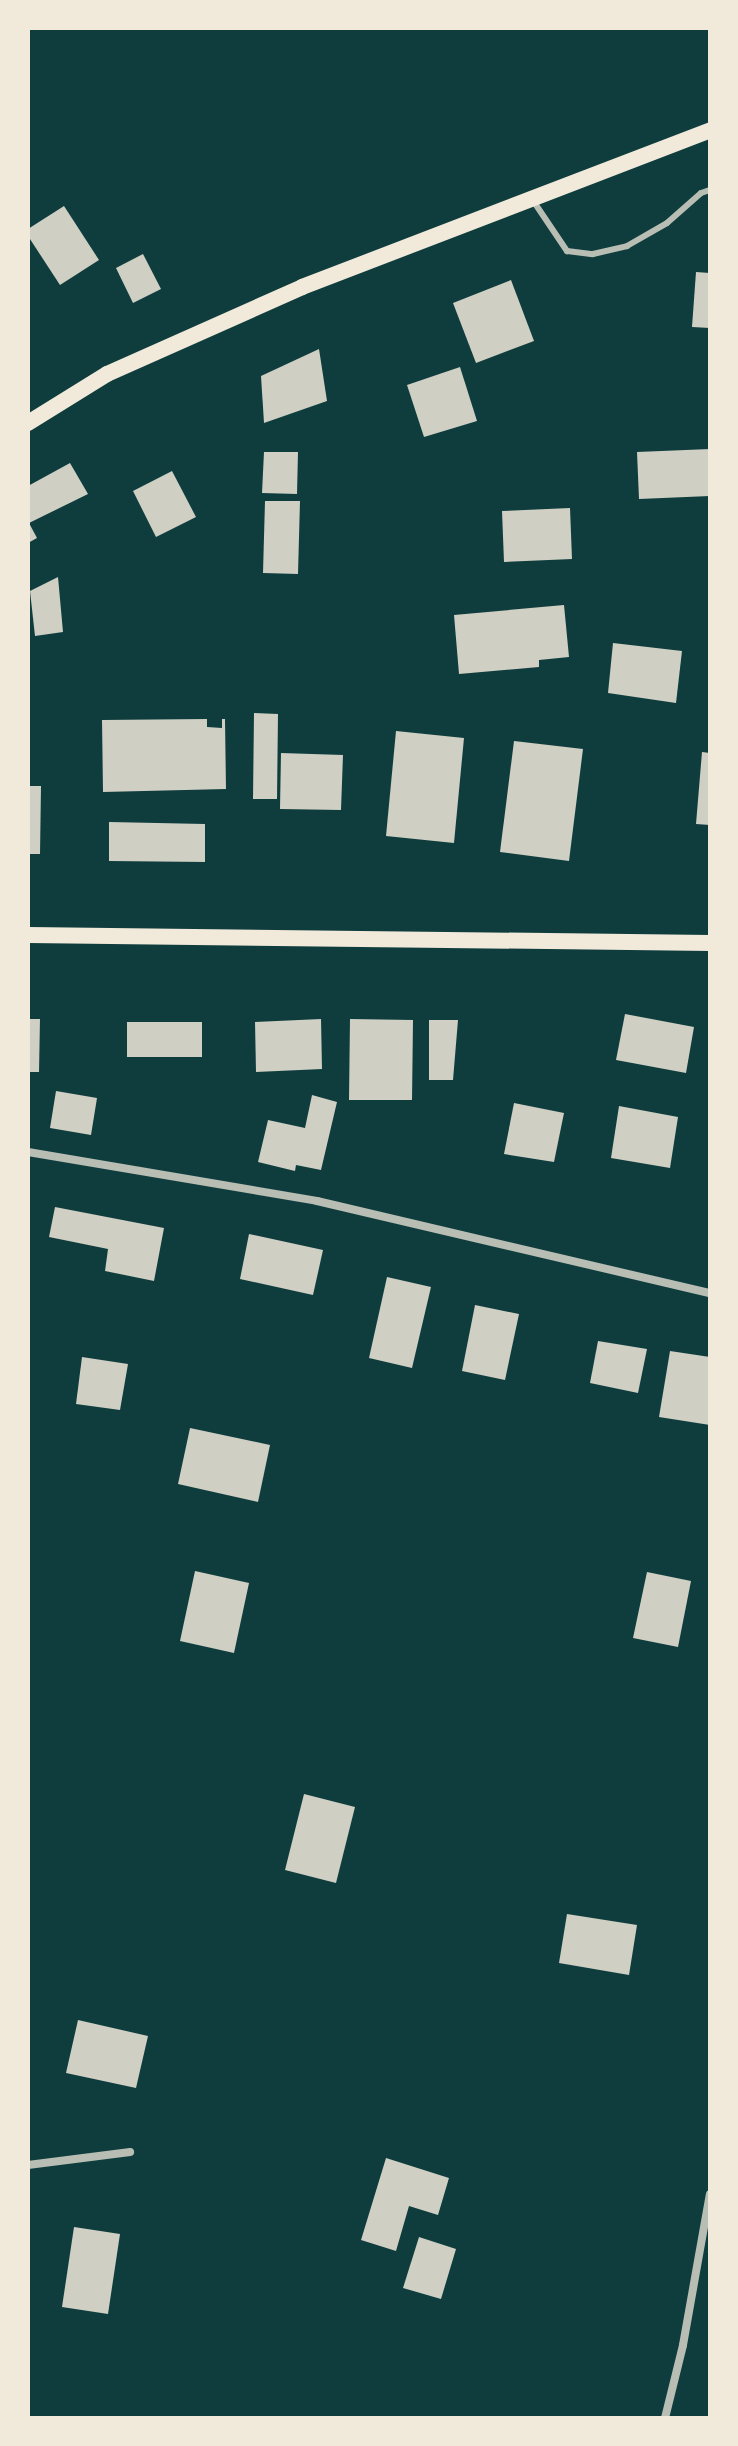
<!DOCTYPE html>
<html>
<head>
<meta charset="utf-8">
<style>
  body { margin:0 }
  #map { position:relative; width:738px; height:2446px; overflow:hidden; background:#0f3d3e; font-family:"Public Sans",sans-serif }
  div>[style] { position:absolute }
  .building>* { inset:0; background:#cfcfc3 }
  .service>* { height:6px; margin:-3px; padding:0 3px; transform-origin:3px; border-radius:3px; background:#b8beb3 }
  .minor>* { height:8px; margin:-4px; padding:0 4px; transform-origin:4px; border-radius:4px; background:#b8beb3 }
  .secondary>* { height:16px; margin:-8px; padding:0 8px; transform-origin:8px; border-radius:8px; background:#f1e9da }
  span { translate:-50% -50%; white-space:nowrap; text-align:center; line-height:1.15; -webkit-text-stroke:8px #f1e9da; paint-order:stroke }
  .frame { position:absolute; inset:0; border:30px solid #f1e9da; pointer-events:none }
</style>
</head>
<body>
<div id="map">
  <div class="building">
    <div style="clip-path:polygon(64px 206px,99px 260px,60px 285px,28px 236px,28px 229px)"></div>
    <div style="clip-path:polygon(143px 254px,161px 289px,133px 303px,116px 268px)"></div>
    <div style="clip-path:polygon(696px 272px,710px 273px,710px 328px,692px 327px)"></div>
    <div style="clip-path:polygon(511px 280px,534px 341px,476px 363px,453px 303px)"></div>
    <div style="clip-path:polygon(319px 349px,327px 401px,264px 423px,261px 376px)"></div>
    <div style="clip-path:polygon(460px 367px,477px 421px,424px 437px,407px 385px)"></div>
    <div style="clip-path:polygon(710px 449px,710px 496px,639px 499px,637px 452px)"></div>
    <div style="clip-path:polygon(264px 452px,298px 452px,297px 494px,262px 493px)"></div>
    <div style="clip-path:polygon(70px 463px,88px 494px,29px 523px,37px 538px,28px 543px,28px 486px)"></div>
    <div style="clip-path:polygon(172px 471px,196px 517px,156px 537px,133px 491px)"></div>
    <div style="clip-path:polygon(265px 501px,300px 501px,298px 574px,263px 573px)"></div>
    <div style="clip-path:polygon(570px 508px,572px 559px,504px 562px,502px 511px)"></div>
    <div style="clip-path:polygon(58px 577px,63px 632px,35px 636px,30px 591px)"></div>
    <div style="clip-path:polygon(564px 605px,569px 657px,539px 660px,539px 667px,459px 674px,454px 615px)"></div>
    <div style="clip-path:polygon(613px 643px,682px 651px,676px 703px,608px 693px)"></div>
    <div style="clip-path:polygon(254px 713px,278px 714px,277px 799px,253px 799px)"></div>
    <div style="clip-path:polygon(207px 719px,207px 727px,222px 728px,222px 719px,225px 719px,226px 789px,103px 792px,102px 720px)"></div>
    <div style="clip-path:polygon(396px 731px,464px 738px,454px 843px,386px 836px)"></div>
    <div style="clip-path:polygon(514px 741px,583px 749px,569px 861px,500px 852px)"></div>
    <div style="clip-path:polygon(702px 752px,710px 753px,710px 825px,696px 824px)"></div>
    <div style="clip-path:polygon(281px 753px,343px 755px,341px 810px,280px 809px)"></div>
    <div style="clip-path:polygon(28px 786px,41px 786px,40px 854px,28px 854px)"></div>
    <div style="clip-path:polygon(109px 822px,205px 824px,205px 862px,109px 861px)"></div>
    <div style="clip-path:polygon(625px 1014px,694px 1027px,686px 1073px,616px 1060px)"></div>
    <div style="clip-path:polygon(28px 1019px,40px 1019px,39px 1072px,28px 1072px)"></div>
    <div style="clip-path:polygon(321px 1019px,322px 1069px,256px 1072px,255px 1022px)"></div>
    <div style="clip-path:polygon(350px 1019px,413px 1020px,412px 1100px,349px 1100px)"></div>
    <div style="clip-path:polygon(429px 1020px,458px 1020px,453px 1080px,429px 1080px)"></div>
    <div style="clip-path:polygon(127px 1022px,202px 1022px,202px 1057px,127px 1057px)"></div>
    <div style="clip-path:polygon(56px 1091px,97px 1098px,91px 1135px,50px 1128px)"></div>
    <div style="clip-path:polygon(312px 1095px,337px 1102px,321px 1170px,296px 1165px,295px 1171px,258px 1162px,268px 1120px,305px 1128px)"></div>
    <div style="clip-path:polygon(514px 1103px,564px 1113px,554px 1162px,504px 1154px)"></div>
    <div style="clip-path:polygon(619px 1106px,678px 1117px,670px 1168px,611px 1158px)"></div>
    <div style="clip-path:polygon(55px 1207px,164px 1228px,154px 1281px,105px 1271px,108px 1249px,49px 1237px)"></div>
    <div style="clip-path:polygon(249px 1234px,323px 1250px,313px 1295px,240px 1279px)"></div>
    <div style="clip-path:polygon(387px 1277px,431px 1287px,412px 1368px,369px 1358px)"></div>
    <div style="clip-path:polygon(475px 1305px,519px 1314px,505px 1380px,462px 1371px)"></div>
    <div style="clip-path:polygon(598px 1341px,647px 1349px,638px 1393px,590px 1383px)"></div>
    <div style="clip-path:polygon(670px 1351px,710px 1357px,710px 1425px,659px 1417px)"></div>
    <div style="clip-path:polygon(82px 1357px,128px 1364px,120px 1410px,76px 1404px)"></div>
    <div style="clip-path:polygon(190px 1428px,270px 1445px,258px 1502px,178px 1484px)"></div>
    <div style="clip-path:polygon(195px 1571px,249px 1583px,234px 1653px,180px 1641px)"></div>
    <div style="clip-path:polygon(647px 1572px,691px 1581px,678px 1647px,633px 1638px)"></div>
    <div style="clip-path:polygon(304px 1794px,355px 1807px,336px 1883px,285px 1870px)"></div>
    <div style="clip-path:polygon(567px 1914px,637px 1925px,629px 1975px,559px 1963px)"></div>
    <div style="clip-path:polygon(78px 2020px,148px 2036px,136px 2088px,66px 2073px)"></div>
    <div style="clip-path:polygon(386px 2158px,449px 2178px,438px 2215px,409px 2206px,396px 2251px,361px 2240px)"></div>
    <div style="clip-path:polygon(74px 2227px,120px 2234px,108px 2314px,62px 2307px)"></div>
    <div style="clip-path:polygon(419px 2237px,456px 2249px,441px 2299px,403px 2288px)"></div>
  </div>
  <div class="service">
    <div style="left:532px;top:199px;width:63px;rotate:56.1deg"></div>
    <div style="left:567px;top:251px;width:26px;rotate:7deg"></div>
    <div style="left:593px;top:254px;width:35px;rotate:-13deg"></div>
    <div style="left:627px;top:246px;width:46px;rotate:-29.9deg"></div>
    <div style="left:667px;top:223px;width:45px;rotate:-41.4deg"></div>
    <div style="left:701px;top:193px;width:9px;rotate:-18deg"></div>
  </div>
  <div class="minor">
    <div style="left:28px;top:1152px;width:293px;rotate:9.6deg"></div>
    <div style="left:317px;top:1201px;width:404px;rotate:13.2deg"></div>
    <div style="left:28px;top:2165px;width:103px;rotate:-7.3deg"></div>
    <div style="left:665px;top:2418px;width:75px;rotate:-76.1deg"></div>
    <div style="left:683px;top:2345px;width:153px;rotate:-79.9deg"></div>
  </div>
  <div class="secondary">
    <div style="left:28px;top:423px;width:93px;rotate:-31.8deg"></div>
    <div style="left:107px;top:374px;width:214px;rotate:-24deg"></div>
    <div style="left:302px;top:287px;width:437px;rotate:-21deg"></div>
    <div style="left:28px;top:935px;width:682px;rotate:0.67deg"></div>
  </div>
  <div class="frame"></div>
</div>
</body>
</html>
